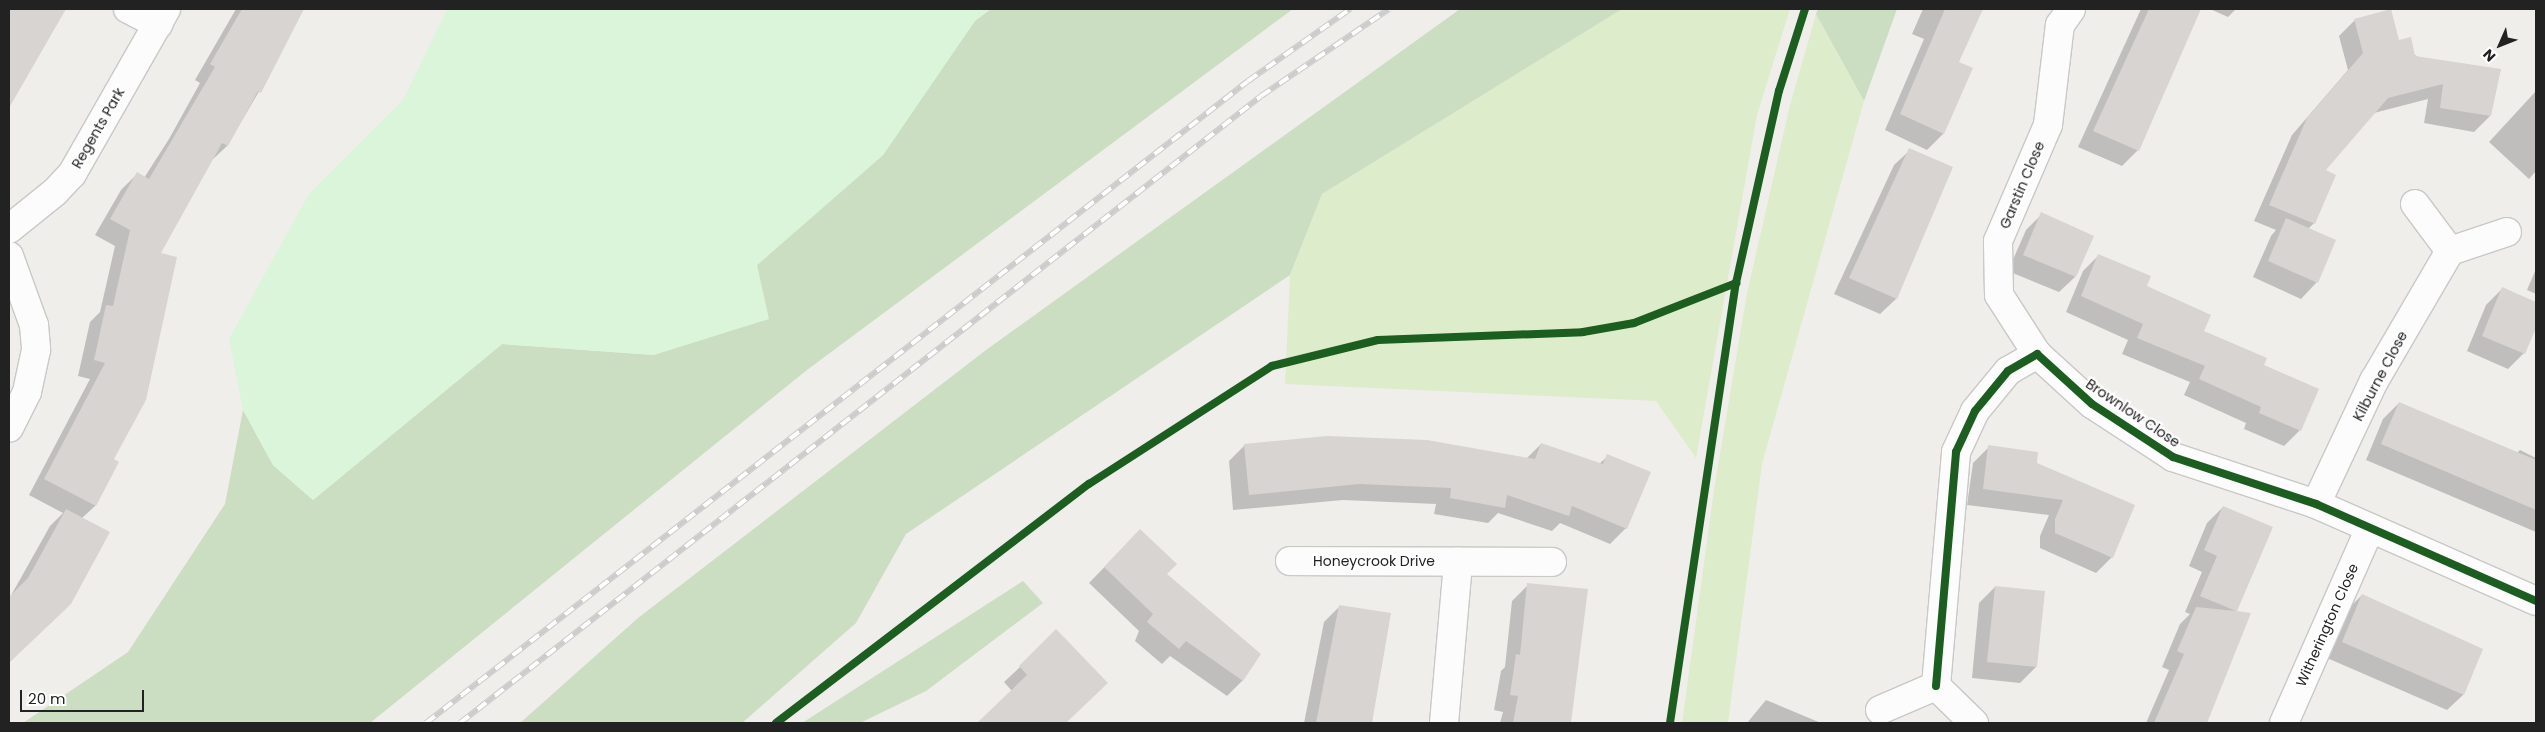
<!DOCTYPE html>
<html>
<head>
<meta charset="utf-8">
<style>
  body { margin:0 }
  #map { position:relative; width:2545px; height:732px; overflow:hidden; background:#f0eeeb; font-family:Poppins,sans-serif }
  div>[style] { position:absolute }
  .grass>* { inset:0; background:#ddeccb }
  .forest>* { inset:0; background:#cbdec1 }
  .park>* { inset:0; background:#daf5da }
  .shadow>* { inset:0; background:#0003 }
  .building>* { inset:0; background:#d7d4d2 }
  .roads { filter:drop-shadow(1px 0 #c9c8c7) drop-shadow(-1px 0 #c9c8c7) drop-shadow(0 1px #c9c8c7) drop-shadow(0 -1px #c9c8c7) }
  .minor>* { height:28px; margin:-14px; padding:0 14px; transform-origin:14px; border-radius:14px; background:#fdfcfc }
  .rail>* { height:5.5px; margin-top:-2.75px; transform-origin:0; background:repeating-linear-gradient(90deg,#fff 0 11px,#ccc 0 22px); box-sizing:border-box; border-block:1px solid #ccc }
  .cycleway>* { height:8px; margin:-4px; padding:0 4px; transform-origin:4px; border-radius:4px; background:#1b5e20 }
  span { translate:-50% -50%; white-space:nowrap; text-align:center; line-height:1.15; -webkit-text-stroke:4.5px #fff; paint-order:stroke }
  .street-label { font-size:14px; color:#222 }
  .frame { position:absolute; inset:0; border:10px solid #222; pointer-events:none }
  .north { position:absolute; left:2475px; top:20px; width:50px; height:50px; -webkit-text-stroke:4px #fff; paint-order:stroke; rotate:226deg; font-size:14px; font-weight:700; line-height:20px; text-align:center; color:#222 }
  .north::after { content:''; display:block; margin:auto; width:18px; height:22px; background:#222; clip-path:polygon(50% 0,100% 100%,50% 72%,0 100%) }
  .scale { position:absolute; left:20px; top:690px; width:124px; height:22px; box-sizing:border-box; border:2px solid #222; border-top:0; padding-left:6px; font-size:15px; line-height:18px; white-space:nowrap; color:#222; -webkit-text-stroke:4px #fff; paint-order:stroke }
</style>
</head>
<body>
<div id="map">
  <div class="grass">
    <div style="clip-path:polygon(1622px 9px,1790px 9px,1757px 115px,1696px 458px,1656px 401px,1285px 384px,1290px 275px,1322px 194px)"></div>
    <div style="clip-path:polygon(1816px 14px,1864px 101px,1762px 464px,1728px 723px,1682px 723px,1714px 490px,1747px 293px,1790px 105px)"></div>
  </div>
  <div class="forest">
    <div style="clip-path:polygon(991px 9px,1293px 9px,807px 370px,370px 723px,23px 723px,128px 652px,225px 504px,243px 410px,273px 465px,313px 500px,502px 344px,654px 355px,883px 155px,975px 20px)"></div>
    <div style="clip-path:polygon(1460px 9px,1622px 9px,1322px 194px,1290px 275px,906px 534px,856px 623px,742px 723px,520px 723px,638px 618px,986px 350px)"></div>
    <div style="clip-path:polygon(1818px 9px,1897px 9px,1864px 101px,1816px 14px)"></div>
    <div style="clip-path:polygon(1023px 581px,1043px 603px,926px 691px,860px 723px,802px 723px)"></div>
  </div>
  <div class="park">
    <div style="clip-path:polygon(447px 9px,991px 9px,975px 21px,883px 155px,757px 265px,769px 319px,654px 355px,502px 344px,313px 500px,273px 465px,243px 410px,229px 339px,308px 195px,403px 100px)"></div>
  </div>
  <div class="shadow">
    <div style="clip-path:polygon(9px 9px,54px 9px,62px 13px,9px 106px)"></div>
    <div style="clip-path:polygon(236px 9px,303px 9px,276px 57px,278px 59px,227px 146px,211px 161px,159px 254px,112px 460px,117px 463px,95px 506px,81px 519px,54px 619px,9px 662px,9px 599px,50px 526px,63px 513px,29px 495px,90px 379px,78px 376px,90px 322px,100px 312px,115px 246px,95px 235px,121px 190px,137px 174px,144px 178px,169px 139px,200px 83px,195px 80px)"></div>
    <div style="clip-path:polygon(1923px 9px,1981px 9px,1958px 63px,1971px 69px,1943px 134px,1927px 150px,1885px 130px,1924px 39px,1912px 34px)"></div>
    <div style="clip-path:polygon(2141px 9px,2199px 9px,2138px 150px,2122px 166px,2078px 147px)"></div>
    <div style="clip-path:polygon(2210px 9px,2236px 9px,2228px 17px)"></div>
    <div style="clip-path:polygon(2355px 20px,2399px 42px,2490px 116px,2474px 132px,2424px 123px,2428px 99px,2374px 113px,2324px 171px,2314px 223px,2308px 229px,2334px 241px,2316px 283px,2301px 299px,2253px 277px,2271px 236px,2276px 230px,2254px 221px,2292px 135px,2348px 70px,2339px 36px)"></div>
    <div style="clip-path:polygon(2536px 91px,2536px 171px,2529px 179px,2489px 142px)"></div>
    <div style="clip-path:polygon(1910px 150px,1951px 168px,1896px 299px,1880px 314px,1834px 294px,1894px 165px)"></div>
    <div style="clip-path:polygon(2042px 214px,2075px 277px,2059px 292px,2008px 271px,2026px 230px)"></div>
    <div style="clip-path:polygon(2099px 255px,2202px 331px,2300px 430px,2284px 446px,2244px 429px,2246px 423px,2184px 395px,2190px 382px,2122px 354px,2128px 340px,2066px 312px,2083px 271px)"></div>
    <div style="clip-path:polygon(2536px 269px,2536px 294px,2527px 290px)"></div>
    <div style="clip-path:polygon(2502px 289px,2536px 303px,2536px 325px,2524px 353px,2508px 369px,2467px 351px,2486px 305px)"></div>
    <div style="clip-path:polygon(2399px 403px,2517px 453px,2520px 450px,2536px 458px,2536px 532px,2366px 460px,2383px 419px)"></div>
    <div style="clip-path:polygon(1541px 444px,1599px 464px,1608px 456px,1626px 528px,1610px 544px,1560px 523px,1552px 531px,1498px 513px,1488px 523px,1434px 514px,1436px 504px,1343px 500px,1233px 510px,1229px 461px,1245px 445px,1526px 459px)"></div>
    <div style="clip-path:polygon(1989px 447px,2036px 464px,2112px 557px,2096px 573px,2040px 548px,2040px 536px,2049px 515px,1967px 505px,1973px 463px)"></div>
    <div style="clip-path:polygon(2223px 507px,2271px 528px,2235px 612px,2249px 614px,2205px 723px,2146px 723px,2169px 670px,2162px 667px,2180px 624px,2190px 614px,2185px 612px,2202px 572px,2189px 566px,2207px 523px)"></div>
    <div style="clip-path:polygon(1124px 547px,1165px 574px,1243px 680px,1227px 696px,1170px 656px,1162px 664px,1135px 641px,1139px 631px,1089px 583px)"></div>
    <div style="clip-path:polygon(1528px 585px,1570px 722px,1574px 723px,1500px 723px,1503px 712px,1494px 710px,1501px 671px,1505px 667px,1512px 601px)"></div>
    <div style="clip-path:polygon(1995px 587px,2043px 592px,2036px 667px,2020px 683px,1972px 678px,1979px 603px)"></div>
    <div style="clip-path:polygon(2362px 595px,2482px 650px,2463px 695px,2447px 710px,2327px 658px,2346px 611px)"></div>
    <div style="clip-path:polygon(1340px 606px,1390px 615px,1371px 723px,1304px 723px,1324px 622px)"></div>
    <div style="clip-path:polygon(1020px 667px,1106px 683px,1065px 723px,979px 723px,1012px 691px,1004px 682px)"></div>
    <div style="clip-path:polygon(1766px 700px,1821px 723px,1747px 723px)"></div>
  </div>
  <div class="building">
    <div style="clip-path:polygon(9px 9px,66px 9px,9px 108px)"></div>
    <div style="clip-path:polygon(242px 9px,304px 9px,261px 93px,258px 91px,228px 146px,222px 143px,161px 253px,177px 257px,146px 400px,114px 459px,119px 462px,96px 506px,44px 479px,105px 363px,94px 360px,106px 305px,113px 306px,130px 230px,110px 219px,137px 172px,149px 179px,215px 67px,210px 64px)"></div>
    <div style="clip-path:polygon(1945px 9px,1983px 9px,1959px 62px,1973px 68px,1944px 134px,1900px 114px)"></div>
    <div style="clip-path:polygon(2149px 9px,2201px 9px,2139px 151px,2093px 131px)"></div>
    <div style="clip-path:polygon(2391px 9px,2399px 40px,2411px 37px,2415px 56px,2501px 69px,2491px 116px,2440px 108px,2443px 84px,2388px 98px,2326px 170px,2336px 175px,2315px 224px,2269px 205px,2307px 118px,2363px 53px,2354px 19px)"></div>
    <div style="clip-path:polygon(1909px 148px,1953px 167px,1897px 299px,1849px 278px)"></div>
    <div style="clip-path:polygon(2041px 212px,2094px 236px,2076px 277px,2023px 255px)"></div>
    <div style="clip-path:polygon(2286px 218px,2336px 240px,2318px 283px,2268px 261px)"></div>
    <div style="clip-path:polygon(2098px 254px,2151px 276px,2147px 286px,2211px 315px,2204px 331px,2267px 358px,2264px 365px,2319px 389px,2301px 431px,2259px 413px,2261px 407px,2199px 379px,2205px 366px,2137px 338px,2143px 324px,2081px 296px)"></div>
    <div style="clip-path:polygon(2502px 287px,2536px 302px,2536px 328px,2525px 354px,2482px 336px)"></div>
    <div style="clip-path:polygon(2399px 402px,2536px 460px,2536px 510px,2381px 444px)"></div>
    <div style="clip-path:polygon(1327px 436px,1427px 440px,1535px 459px,1541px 443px,1603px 464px,1607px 454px,1651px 472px,1627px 529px,1572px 506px,1569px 516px,1507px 495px,1505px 508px,1450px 498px,1451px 488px,1359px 484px,1249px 495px,1244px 444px)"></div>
    <div style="clip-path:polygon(1988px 445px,2038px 452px,2037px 463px,2135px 505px,2113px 558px,2055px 533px,2055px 519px,2063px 500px,1983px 489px)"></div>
    <div style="clip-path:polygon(2223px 506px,2273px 527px,2237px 611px,2251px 613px,2207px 723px,2154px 723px,2184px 654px,2177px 651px,2196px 607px,2236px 611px,2200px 596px,2217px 556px,2204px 550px)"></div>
    <div style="clip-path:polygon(66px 509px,110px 532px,71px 604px,9px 663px,9px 597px,28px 578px)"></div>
    <div style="clip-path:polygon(1140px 529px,1177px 564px,1167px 574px,1261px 654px,1243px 681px,1186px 641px,1179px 649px,1147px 622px,1153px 614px,1104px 567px)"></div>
    <div style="clip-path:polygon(1527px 583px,1588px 589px,1571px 723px,1513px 723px,1518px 696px,1510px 695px,1516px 654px,1520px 655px)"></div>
    <div style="clip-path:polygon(1995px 586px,2045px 591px,2037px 667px,1987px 662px)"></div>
    <div style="clip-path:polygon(2362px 594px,2483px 649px,2464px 695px,2342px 642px)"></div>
    <div style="clip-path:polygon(1339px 605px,1391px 613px,1372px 723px,1316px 723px)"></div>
    <div style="clip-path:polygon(1056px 629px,1108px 683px,1066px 723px,977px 723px,1027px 675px,1019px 666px)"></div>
  </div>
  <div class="roads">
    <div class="minor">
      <div style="left:128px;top:9px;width:34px;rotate:27deg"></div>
      <div style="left:2415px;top:204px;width:59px;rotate:53.3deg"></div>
      <div style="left:2450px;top:251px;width:60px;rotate:-18.4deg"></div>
      <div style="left:9px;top:229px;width:59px;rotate:-38.8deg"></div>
      <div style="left:55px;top:192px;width:25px;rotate:-47deg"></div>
      <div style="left:72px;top:174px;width:190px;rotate:-60.3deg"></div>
      <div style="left:9px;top:256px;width:73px;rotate:70.1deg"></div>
      <div style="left:34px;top:325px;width:25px;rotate:85deg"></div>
      <div style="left:36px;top:350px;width:43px;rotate:102.1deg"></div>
      <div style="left:27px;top:392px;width:40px;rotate:116.6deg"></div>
      <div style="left:2037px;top:354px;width:70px;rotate:-122.8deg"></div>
      <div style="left:1999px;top:295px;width:54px;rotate:-91.1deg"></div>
      <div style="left:1998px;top:241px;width:126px;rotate:-66.7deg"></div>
      <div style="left:2048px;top:125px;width:101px;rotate:-83.2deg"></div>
      <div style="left:2060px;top:25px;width:19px;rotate:-55deg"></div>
      <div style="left:2316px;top:504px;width:136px;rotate:-64.8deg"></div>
      <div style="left:2374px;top:381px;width:151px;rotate:-59.7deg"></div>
      <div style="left:1290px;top:561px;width:262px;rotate:0.2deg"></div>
      <div style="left:1936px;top:686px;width:235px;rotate:-85.1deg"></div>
      <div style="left:1956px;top:452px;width:45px;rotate:-65.1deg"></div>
      <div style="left:1975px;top:411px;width:52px;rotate:-50.5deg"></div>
      <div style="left:2008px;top:371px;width:34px;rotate:-30deg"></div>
      <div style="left:2037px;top:354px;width:74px;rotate:42.3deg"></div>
      <div style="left:2092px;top:404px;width:97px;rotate:33.2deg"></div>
      <div style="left:2173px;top:457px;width:151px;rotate:18.2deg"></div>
      <div style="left:2316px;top:504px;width:240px;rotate:23.8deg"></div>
      <div style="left:1880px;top:710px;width:61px;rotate:-23.2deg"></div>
      <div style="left:1936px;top:686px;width:53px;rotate:44.2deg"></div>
      <div style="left:1444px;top:723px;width:162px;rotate:-85deg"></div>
      <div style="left:2284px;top:723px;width:213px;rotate:-66.2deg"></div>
    </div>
  </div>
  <div class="rail">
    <div style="left:426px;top:723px;width:1043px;rotate:-37.99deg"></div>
    <div style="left:1248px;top:81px;width:125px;rotate:-35.2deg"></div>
    <div style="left:460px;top:723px;width:1017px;rotate:-38.05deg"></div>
    <div style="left:1261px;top:96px;width:155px;rotate:-34.2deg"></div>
  </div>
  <div class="cycleway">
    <div style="left:1936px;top:686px;width:235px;rotate:-85.1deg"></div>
    <div style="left:1956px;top:452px;width:45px;rotate:-65.1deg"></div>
    <div style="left:1975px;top:411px;width:52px;rotate:-50.5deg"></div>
    <div style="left:2008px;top:371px;width:34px;rotate:-30deg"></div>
    <div style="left:2037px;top:354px;width:74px;rotate:42.3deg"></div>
    <div style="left:2092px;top:404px;width:97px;rotate:33.2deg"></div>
    <div style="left:2173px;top:457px;width:151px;rotate:18.2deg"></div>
    <div style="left:2316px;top:504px;width:240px;rotate:23.8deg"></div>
    <div style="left:776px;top:723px;width:394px;rotate:-37.4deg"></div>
    <div style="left:1089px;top:484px;width:218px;rotate:-32.8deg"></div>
    <div style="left:1272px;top:366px;width:109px;rotate:-13.8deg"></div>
    <div style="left:1378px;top:340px;width:205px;rotate:-2.2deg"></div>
    <div style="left:1583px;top:332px;width:52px;rotate:-10deg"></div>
    <div style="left:1634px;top:323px;width:110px;rotate:-21.4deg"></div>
    <div style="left:1670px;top:723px;width:445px;rotate:-81.5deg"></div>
    <div style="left:1736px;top:283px;width:197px;rotate:-77.4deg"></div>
    <div style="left:1779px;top:91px;width:86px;rotate:-72.4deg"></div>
  </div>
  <div class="street-label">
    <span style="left:98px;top:128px;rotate:-60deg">Regents Park</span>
    <span style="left:2022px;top:185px;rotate:-67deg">Garstin Close</span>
    <span style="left:2380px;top:376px;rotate:-62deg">Kilburne Close</span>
    <span style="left:2133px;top:413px;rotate:34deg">Brownlow Close</span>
    <span style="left:1374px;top:561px">Honeycrook Drive</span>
    <span style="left:2327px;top:625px;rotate:-66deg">Witherington Close</span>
  </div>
  <div class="frame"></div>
  <div class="north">N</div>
  <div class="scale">20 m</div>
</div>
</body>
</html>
